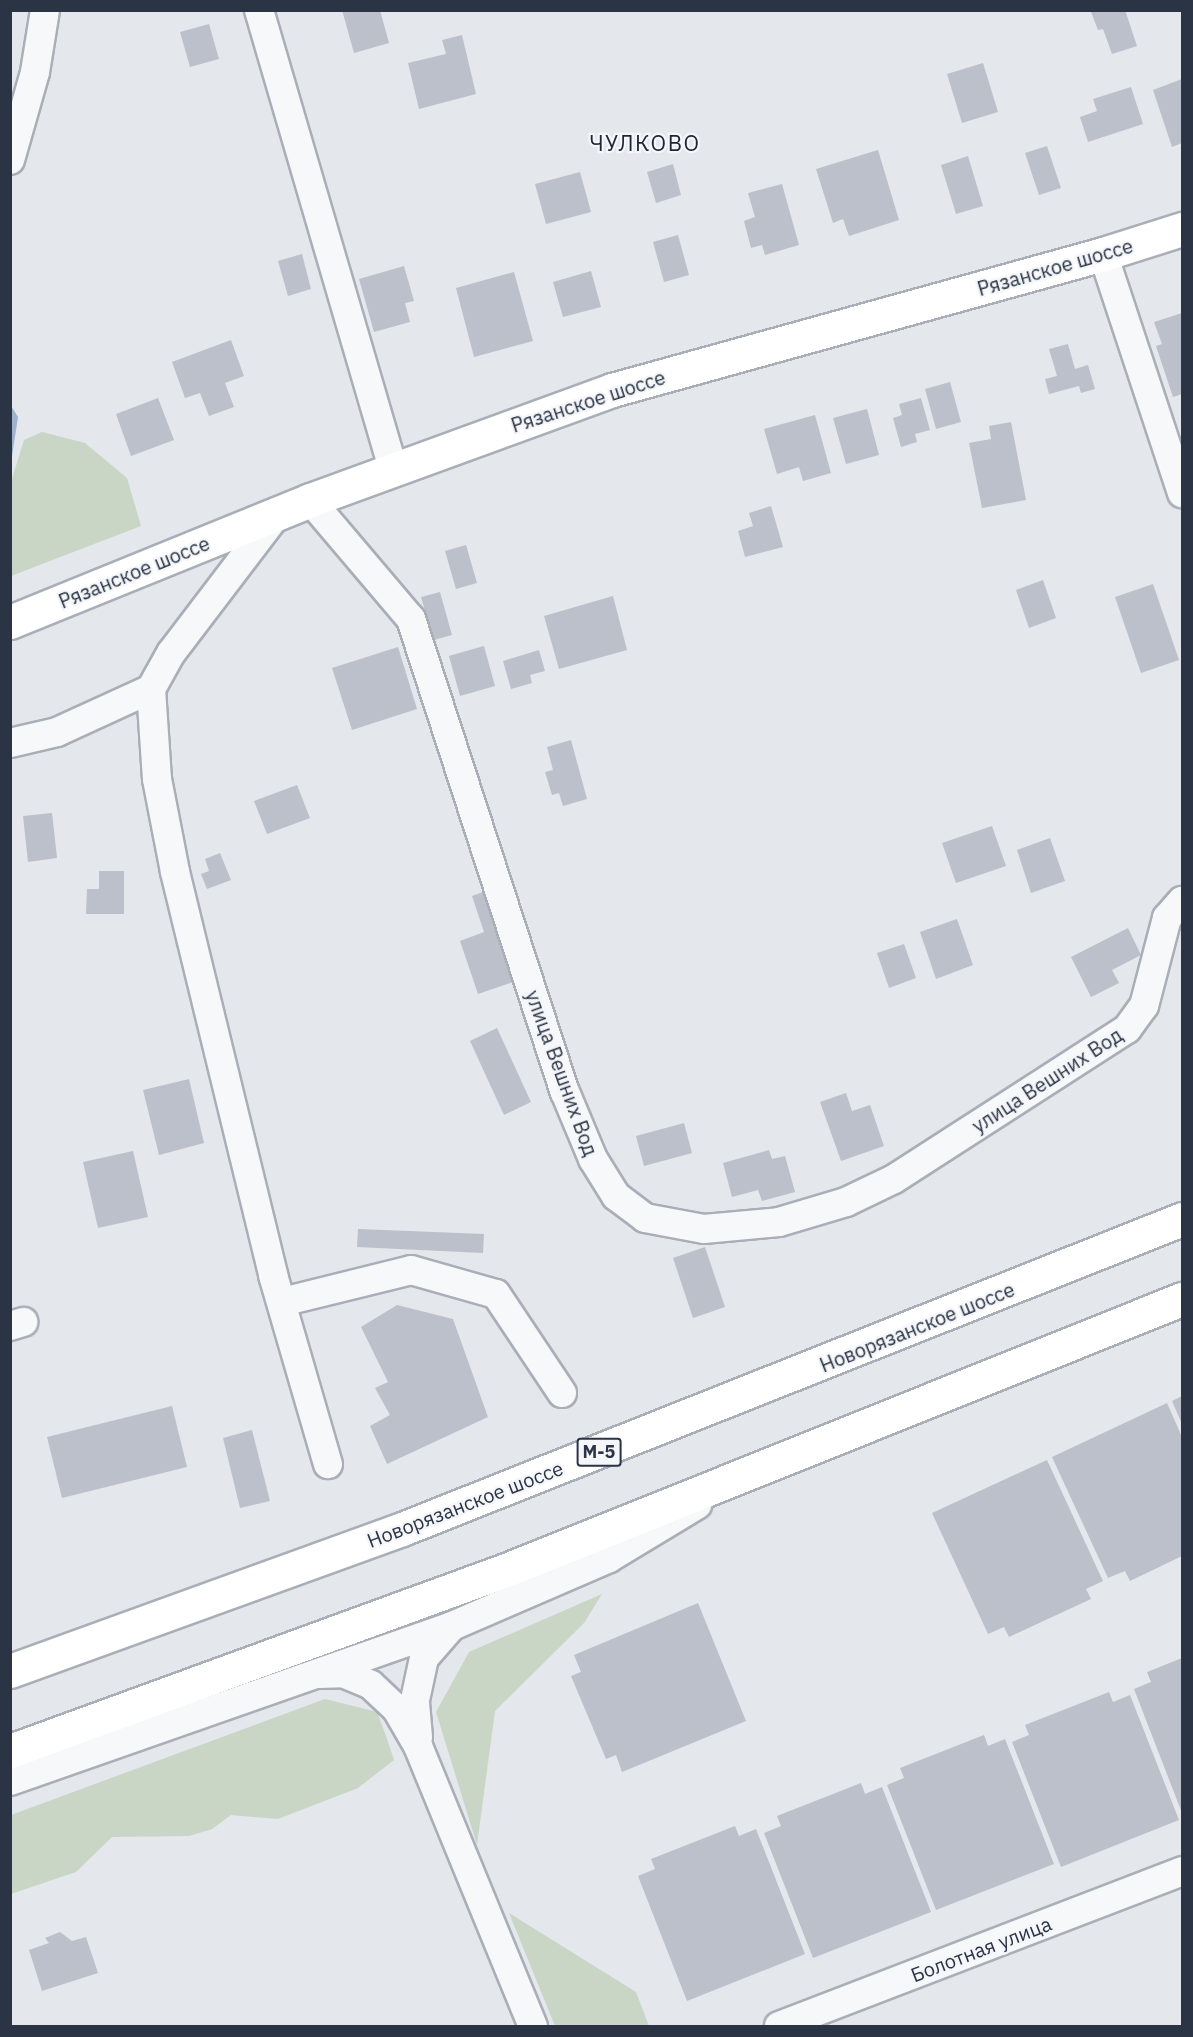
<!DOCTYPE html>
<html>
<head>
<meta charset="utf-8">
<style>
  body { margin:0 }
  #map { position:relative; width:1193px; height:2037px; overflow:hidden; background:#e4e7ec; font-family:"IBM Plex Sans",sans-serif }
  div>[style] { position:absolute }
  .green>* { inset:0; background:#c9d6c5 }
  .water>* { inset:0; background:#9fb4cc }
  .building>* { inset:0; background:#bbc0ca }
  .roads { filter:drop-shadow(2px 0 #a9aeb7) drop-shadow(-2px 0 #a9aeb7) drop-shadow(0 2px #a9aeb7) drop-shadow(0 -2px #a9aeb7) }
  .minor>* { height:28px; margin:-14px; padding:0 14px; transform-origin:14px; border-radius:14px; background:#f7f8fa }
  .major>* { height:33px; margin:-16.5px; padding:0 16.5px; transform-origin:16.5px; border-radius:16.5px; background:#fff }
  .highway>* { height:33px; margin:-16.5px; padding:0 16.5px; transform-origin:16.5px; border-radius:16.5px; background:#fff }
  span { translate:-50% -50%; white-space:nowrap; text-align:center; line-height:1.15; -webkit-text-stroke:4.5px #f4f6f9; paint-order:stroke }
  .shield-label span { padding:2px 4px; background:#f4f6f9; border:2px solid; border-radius:4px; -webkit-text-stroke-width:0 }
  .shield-label { font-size:18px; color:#2b3445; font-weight:700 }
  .street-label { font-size:20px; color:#2b3445 }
  .quarter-label { font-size:22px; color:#1d2536; letter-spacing:1.5px }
  .frame { position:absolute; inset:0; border:12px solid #2b3445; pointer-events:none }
</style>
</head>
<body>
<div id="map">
  <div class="green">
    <div style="clip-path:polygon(42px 432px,85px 443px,127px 478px,141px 526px,11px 576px,11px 482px,24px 440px)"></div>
    <div style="clip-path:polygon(602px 1594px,584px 1623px,495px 1711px,477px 1845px,436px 1712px,469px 1652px)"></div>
    <div style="clip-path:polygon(325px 1699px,377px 1712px,386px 1736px,394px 1760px,358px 1788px,278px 1819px,231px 1815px,212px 1829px,189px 1836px,112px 1837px,76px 1872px,11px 1894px,11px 1815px)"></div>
    <div style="clip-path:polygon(509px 1913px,636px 1992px,649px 2026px,555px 2026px)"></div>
  </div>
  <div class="water">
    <div style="clip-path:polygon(10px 404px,18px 417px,11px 463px,10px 463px)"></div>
  </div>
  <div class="building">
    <div style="clip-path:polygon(342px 10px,380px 10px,389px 43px,354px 53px)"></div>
    <div style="clip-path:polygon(1095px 10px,1125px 10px,1137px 46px,1112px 54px,1103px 29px,1098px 30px,1091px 12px)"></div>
    <div style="clip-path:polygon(209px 24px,219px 59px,190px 67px,180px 32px)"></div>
    <div style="clip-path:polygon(462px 35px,476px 94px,419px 109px,408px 63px,446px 54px,442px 40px)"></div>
    <div style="clip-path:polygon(983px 63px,998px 112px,962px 123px,947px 74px)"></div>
    <div style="clip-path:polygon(1182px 79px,1182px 143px,1172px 147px,1153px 90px)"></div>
    <div style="clip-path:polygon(1131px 87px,1143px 124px,1088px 142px,1080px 117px,1097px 111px,1093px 99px)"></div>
    <div style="clip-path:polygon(1047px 146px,1061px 188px,1039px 195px,1025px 153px)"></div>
    <div style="clip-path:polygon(878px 150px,899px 220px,849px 236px,843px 219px,833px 223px,816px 169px)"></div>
    <div style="clip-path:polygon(968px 156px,983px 206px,956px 214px,941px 165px)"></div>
    <div style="clip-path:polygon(673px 164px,681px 195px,656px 203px,647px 172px)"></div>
    <div style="clip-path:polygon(580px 172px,591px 212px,546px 224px,535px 184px)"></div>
    <div style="clip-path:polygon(782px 184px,799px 245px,765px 255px,762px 245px,751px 248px,744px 221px,755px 217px,748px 193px)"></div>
    <div style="clip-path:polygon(678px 235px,689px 275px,664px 282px,653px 242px)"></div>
    <div style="clip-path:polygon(302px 254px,311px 289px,288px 296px,278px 261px)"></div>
    <div style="clip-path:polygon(404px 266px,414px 301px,405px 303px,410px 322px,374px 332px,359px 279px)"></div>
    <div style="clip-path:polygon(591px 271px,601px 307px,563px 317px,553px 282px)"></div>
    <div style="clip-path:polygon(514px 272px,533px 341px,474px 357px,456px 288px)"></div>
    <div style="clip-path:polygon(1182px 313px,1182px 394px,1173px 397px,1156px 346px,1162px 344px,1154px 322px)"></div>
    <div style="clip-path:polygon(231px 340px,244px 376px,225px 383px,234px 407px,209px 416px,200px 393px,185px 398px,172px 362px)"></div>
    <div style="clip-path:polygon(1068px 344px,1075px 369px,1088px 365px,1095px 389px,1081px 393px,1079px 386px,1049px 394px,1045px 379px,1057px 376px,1049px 349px)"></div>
    <div style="clip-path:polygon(950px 382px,961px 422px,936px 429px,925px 389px)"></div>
    <div style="clip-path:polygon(158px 398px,174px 440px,131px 456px,116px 414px)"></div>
    <div style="clip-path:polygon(921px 398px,930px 430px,915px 434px,917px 442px,901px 447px,893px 418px,902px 415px,899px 404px)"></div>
    <div style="clip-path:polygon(867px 409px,879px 455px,846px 464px,833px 418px)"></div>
    <div style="clip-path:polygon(815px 415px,831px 473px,803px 481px,799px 467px,777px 474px,764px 429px)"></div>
    <div style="clip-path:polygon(1011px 422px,1026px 500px,982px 508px,969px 443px,991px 439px,989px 426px)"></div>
    <div style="clip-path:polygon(771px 506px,783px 547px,745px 557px,738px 531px,753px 526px,749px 513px)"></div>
    <div style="clip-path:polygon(466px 545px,477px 583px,456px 589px,445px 551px)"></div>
    <div style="clip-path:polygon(1043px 580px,1056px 618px,1029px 628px,1016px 590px)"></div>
    <div style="clip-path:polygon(1153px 584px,1179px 660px,1141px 673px,1115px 597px)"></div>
    <div style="clip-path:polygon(440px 592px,452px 635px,434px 640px,421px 597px)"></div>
    <div style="clip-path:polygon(613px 596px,627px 650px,559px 669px,544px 616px)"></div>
    <div style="clip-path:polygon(484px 646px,495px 686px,460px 696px,449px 656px)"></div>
    <div style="clip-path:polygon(398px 647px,417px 709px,352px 730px,332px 668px)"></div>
    <div style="clip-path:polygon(539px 650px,545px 671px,530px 675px,532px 683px,511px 689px,503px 661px)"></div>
    <div style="clip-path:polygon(571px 740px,587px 799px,563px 806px,559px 793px,552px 795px,545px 772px,553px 770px,547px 747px)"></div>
    <div style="clip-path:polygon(297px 785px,310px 818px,267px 834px,254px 801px)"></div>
    <div style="clip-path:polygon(52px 813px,57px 858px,28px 862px,23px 816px)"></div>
    <div style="clip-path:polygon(992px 826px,1006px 866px,956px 883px,942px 843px)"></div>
    <div style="clip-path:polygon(1050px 838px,1065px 881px,1031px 893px,1017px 850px)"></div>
    <div style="clip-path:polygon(220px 853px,231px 880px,207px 889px,201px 874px,209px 871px,205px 859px)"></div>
    <div style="clip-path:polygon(99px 871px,124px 871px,124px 914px,86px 914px,87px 889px,99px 889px)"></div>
    <div style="clip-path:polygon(486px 891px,516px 981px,478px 994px,460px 941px,484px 932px,472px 896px)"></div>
    <div style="clip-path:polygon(957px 919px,973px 965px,936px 979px,920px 932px)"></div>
    <div style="clip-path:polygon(1128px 928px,1141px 955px,1112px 970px,1119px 983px,1091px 997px,1071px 957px)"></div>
    <div style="clip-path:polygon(904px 944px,916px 978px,889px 988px,877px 953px)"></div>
    <div style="clip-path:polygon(497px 1028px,531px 1102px,504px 1115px,470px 1041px)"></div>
    <div style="clip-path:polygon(189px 1079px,204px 1143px,159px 1155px,143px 1090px)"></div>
    <div style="clip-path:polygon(846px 1093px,852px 1111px,870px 1105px,884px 1146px,841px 1161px,820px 1102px)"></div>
    <div style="clip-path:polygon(684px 1123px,692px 1153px,644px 1166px,636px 1136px)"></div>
    <div style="clip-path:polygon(769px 1150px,772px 1159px,785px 1156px,795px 1192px,762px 1201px,758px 1190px,732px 1197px,723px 1163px)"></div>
    <div style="clip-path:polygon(133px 1151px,148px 1217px,98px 1228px,83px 1162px)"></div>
    <div style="clip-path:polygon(358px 1229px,484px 1234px,483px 1253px,357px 1247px)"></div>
    <div style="clip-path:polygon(705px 1247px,725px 1307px,693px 1318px,673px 1258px)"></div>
    <div style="clip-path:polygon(397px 1305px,453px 1319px,488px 1417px,387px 1464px,370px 1426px,390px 1415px,375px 1388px,388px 1382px,361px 1327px)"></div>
    <div style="clip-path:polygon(1182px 1396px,1182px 1424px,1172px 1401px)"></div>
    <div style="clip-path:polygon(1167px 1403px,1182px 1437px,1182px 1556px,1130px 1581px,1125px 1571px,1108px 1578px,1052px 1457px)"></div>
    <div style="clip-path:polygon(172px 1406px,187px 1467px,62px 1498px,47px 1437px)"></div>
    <div style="clip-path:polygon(252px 1430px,270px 1501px,240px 1508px,223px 1438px)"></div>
    <div style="clip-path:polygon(1047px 1460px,1103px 1581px,1086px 1589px,1091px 1599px,1009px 1637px,1004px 1627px,988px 1634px,932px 1513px)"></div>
    <div style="clip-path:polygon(698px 1603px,746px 1721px,622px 1772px,616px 1755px,606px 1759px,571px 1676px,581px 1672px,574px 1655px)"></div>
    <div style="clip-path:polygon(1182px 1658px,1182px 1813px,1134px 1689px,1151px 1682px,1147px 1672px)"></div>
    <div style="clip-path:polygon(1109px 1692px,1113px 1702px,1130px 1695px,1179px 1820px,1061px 1867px,1012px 1742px,1029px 1735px,1025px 1725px)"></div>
    <div style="clip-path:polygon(984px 1735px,988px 1746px,1005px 1739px,1054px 1864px,936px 1910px,887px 1785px,904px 1778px,900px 1768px)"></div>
    <div style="clip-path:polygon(861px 1783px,865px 1794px,882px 1787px,931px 1912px,813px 1958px,764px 1833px,781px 1826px,777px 1816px)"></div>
    <div style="clip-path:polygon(735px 1826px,739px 1836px,756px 1829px,805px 1954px,687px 2001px,638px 1876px,655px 1869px,651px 1859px)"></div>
    <div style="clip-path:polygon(60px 1932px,72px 1941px,86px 1937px,98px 1973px,42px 1991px,29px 1950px,49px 1943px,45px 1938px)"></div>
  </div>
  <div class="roads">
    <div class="minor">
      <div style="left:259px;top:10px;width:478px;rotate:73.7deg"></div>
      <div style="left:10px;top:160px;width:91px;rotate:-74.1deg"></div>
      <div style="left:35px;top:72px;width:63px;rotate:-80.8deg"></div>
      <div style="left:1103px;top:254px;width:252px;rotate:71.7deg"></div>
      <div style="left:310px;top:500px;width:156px;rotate:49.7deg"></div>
      <div style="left:411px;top:619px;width:497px;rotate:72deg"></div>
      <div style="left:565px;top:1092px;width:73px;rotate:67.3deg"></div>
      <div style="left:593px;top:1159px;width:44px;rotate:58.1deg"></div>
      <div style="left:616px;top:1196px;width:36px;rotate:37deg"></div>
      <div style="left:645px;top:1218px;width:60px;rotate:10.6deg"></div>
      <div style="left:704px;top:1229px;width:75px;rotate:-5.3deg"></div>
      <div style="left:779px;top:1222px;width:70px;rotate:-16.6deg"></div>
      <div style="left:846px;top:1202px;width:53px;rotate:-25.6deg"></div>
      <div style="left:894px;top:1179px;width:277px;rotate:-32.8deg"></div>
      <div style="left:1127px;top:1029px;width:29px;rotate:-54deg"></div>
      <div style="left:1144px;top:1006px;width:91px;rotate:-75.4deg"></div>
      <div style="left:1167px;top:918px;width:23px;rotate:-49deg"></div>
      <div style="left:277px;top:514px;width:175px;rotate:127.3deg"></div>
      <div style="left:171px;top:653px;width:41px;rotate:119.1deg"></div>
      <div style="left:151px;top:689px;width:90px;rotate:86.2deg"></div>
      <div style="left:157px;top:779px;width:95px;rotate:79deg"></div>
      <div style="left:175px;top:872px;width:415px;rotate:76.3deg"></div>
      <div style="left:273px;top:1275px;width:197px;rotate:73.8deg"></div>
      <div style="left:10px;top:743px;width:48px;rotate:-13.2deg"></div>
      <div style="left:57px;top:732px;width:103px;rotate:-24.6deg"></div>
      <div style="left:282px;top:1302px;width:133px;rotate:-13.9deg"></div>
      <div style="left:411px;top:1270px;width:88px;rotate:15.8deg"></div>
      <div style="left:496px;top:1294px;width:119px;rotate:56.3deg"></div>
      <div style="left:10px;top:1326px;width:14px;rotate:-17deg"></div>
      <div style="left:319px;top:1674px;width:24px;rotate:-2deg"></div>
      <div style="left:343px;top:1673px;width:30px;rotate:23deg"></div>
      <div style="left:371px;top:1685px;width:34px;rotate:43deg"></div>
      <div style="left:396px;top:1708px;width:44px;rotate:59.9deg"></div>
      <div style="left:418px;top:1746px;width:303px;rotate:67.7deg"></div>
      <div style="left:418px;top:1737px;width:37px;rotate:-95deg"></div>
      <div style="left:415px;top:1700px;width:43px;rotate:-77.9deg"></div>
      <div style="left:424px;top:1658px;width:41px;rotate:-48.9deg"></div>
      <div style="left:10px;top:1781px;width:468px;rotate:-19.3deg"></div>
      <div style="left:452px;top:1626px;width:171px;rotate:-23.4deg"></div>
      <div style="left:609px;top:1558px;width:103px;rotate:-31.1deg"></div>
      <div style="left:779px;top:2026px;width:432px;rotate:-21deg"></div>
    </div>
    <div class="major">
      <div style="left:10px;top:622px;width:324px;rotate:-22.1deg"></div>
      <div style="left:310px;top:500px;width:321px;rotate:-20deg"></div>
      <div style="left:612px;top:390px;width:509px;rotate:-15.48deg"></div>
      <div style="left:1103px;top:254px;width:83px;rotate:-17.6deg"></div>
    </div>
    <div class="highway">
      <div style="left:10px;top:1671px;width:417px;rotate:-19.9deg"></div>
      <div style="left:402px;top:1529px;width:839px;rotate:-21.67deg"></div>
      <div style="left:10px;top:1751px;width:528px;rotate:-20.05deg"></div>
      <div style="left:506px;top:1570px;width:728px;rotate:-21.85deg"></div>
    </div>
  </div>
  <div class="shield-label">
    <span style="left:599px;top:1452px">М-5</span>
  </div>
  <div class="street-label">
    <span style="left:1055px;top:267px;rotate:-16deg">Рязанское шоссе</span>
    <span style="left:588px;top:401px;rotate:-18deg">Рязанское шоссе</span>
    <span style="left:134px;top:572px;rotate:-22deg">Рязанское шоссе</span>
    <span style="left:562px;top:1073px;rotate:70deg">улица Вешних Вод</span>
    <span style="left:1047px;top:1080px;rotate:-33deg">улица Вешних Вод</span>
    <span style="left:917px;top:1327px;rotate:-22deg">Новорязанское шоссе</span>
    <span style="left:465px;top:1504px;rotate:-21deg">Новорязанское шоссе</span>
    <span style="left:981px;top:1949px;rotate:-21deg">Болотная улица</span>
  </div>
  <div class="quarter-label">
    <span style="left:645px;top:143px">ЧУЛКОВО</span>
  </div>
  <div class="frame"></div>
</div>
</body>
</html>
